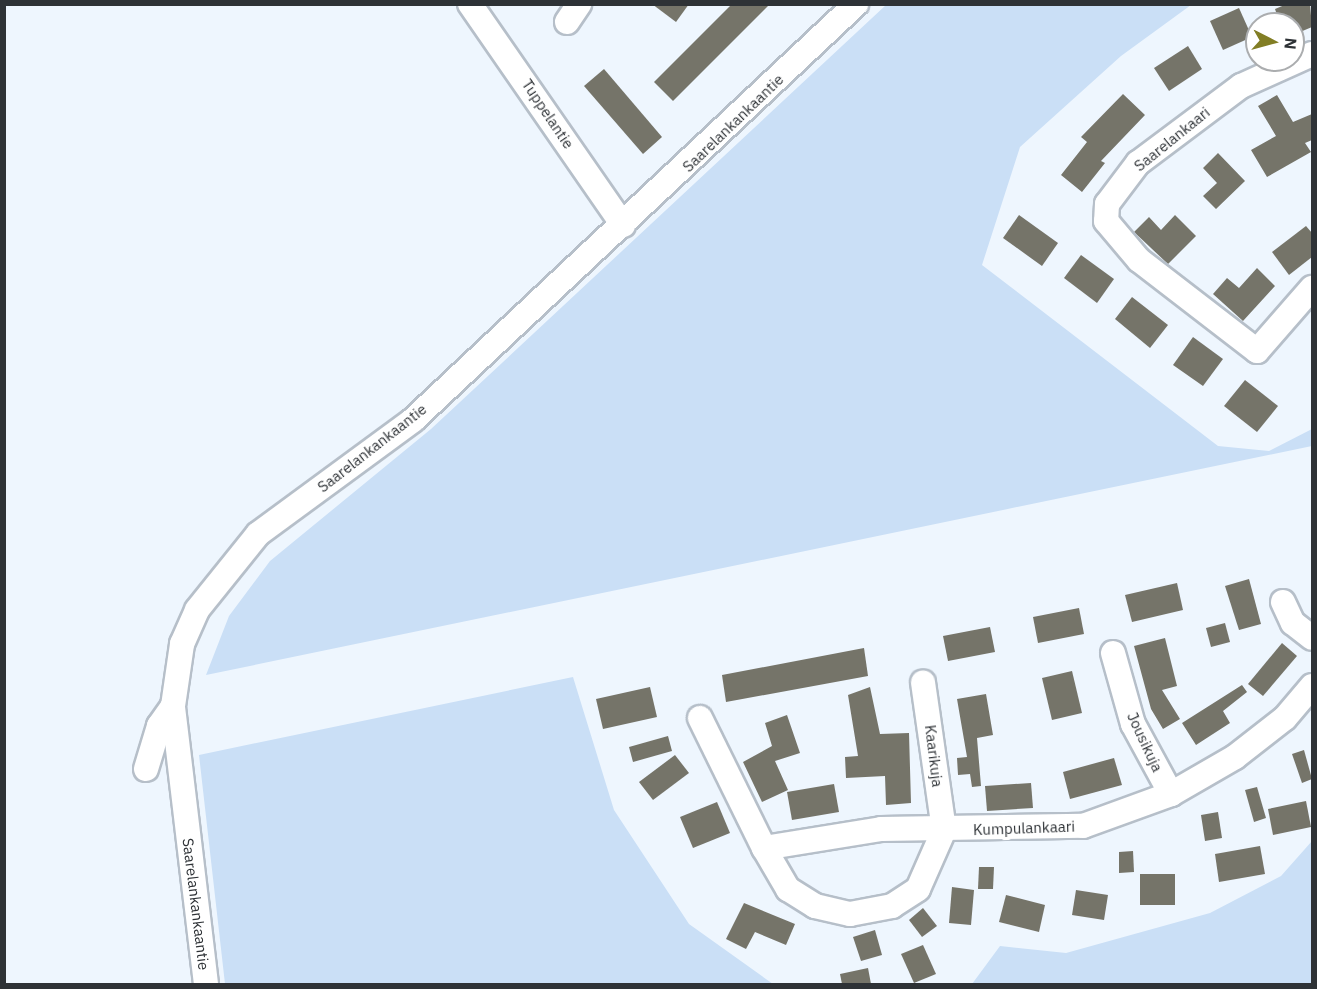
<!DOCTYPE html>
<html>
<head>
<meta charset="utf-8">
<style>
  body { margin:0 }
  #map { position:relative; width:1317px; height:989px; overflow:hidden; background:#eef6fe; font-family:"IBM Plex Sans",sans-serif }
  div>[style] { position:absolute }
  .green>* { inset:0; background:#cadff6 }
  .building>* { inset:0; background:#757469 }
  .roads { filter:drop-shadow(2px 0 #b6bfc9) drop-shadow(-2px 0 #b6bfc9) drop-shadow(0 2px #b6bfc9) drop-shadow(0 -2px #b6bfc9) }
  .minor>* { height:24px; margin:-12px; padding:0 12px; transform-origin:12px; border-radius:12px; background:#fff }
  span { translate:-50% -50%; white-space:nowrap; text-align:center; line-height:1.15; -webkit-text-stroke:6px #fff; paint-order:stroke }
  .street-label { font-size:15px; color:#2e3236 }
  .frame { position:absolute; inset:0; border:6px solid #2e3236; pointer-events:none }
  .north { position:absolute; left:1245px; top:12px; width:60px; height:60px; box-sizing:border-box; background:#fff; border:2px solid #abadaf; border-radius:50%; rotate:96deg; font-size:16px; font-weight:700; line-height:24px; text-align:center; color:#2e3236 }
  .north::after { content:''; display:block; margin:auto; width:21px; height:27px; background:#827e25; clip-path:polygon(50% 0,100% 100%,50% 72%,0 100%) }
</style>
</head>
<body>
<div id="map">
  <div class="green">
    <div style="clip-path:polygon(886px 5px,1191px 5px,1121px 56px,1020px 147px,982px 265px,1218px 446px,1269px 451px,1312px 429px,1312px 446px,206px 675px,229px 616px,270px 561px,431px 429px)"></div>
    <div style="clip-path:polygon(573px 677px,614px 810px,689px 924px,773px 984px,225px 984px,199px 755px)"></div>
    <div style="clip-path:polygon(1312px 841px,1312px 984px,972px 984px,1000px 946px,1066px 953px,1210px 913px,1281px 876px)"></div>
  </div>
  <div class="building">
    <div style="clip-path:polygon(652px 4px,689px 4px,676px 22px)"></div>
    <div style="clip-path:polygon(732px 4px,770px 4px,673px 101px,654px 82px)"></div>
    <div style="clip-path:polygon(1287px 4px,1310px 4px,1312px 27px,1293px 35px,1293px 24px,1280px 24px,1275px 9px)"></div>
    <div style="clip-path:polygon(1239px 8px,1252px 37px,1223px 50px,1210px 21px)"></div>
    <div style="clip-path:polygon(1188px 46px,1202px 69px,1169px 91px,1154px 68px)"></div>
    <div style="clip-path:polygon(604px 69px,662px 137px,643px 154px,584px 86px)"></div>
    <div style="clip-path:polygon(1123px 94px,1145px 115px,1101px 161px,1105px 163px,1082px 192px,1061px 175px,1087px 142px,1081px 137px)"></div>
    <div style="clip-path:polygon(1277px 95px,1293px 122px,1312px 114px,1312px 140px,1305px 143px,1311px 152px,1267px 177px,1251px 150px,1276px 136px,1258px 106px)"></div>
    <div style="clip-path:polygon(1218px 153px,1245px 181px,1216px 209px,1203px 196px,1217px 183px,1203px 168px)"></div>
    <div style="clip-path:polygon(1019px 215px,1058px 243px,1042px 266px,1003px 238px)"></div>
    <div style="clip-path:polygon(1175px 215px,1196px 236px,1168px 264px,1134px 232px,1149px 217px,1161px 230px)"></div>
    <div style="clip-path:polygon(1306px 226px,1312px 233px,1312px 257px,1289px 275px,1272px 252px)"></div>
    <div style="clip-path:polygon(1081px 255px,1114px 279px,1097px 303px,1064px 278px)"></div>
    <div style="clip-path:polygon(1257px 268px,1275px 286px,1243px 321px,1213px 294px,1227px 278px,1239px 288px)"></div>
    <div style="clip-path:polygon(1132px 297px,1168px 325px,1150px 348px,1115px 319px)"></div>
    <div style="clip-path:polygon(1193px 337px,1223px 359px,1203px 386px,1173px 365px)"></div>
    <div style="clip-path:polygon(1245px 380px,1278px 406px,1257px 432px,1224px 406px)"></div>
    <div style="clip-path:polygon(1249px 579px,1261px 624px,1239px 630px,1225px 586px)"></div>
    <div style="clip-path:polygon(1177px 583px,1183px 610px,1132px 622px,1125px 595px)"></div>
    <div style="clip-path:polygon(1079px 608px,1084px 634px,1038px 643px,1033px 617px)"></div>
    <div style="clip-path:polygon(1225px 623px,1230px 642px,1211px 647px,1206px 628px)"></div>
    <div style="clip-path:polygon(990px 627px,995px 652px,948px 661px,943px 636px)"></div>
    <div style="clip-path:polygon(1165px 638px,1177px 686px,1162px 690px,1180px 719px,1163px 729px,1151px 709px,1134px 646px)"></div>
    <div style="clip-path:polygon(1282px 643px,1297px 656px,1263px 696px,1248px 684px)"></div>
    <div style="clip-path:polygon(864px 648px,868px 676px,726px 702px,722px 675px)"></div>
    <div style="clip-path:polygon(1072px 671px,1082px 713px,1052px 720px,1042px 678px)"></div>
    <div style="clip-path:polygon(1242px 685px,1247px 692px,1223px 711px,1230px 723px,1196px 745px,1182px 723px)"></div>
    <div style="clip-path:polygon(650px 687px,657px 717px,603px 729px,596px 699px)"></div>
    <div style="clip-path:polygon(870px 687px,880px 734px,909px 733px,911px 803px,886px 805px,885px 776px,846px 778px,845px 757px,858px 756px,848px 695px)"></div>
    <div style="clip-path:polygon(986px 694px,993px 735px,977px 738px,981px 786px,972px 787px,970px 774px,958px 775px,957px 758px,967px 757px,957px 699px)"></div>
    <div style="clip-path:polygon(787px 715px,800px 753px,775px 761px,788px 790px,762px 802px,743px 762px,772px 746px,765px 723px)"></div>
    <div style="clip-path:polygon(668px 736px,672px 751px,633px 762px,629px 747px)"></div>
    <div style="clip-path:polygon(1304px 750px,1312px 779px,1302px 783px,1292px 754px)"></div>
    <div style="clip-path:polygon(675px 755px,689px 773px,653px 800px,639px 782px)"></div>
    <div style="clip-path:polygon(1114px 758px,1122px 785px,1070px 799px,1063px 772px)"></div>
    <div style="clip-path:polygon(1031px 783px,1033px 808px,987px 811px,985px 786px)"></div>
    <div style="clip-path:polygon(834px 784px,839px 812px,792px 820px,787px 792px)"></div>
    <div style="clip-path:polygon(1257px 787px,1266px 818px,1254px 822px,1245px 790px)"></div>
    <div style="clip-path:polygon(1306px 801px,1311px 827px,1273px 835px,1268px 809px)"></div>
    <div style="clip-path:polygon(717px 802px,730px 833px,693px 848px,680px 817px)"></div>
    <div style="clip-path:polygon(1218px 812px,1222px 838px,1205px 841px,1201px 815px)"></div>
    <div style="clip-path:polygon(1260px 846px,1265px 874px,1219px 882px,1215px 854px)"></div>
    <div style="clip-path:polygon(1133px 851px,1134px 872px,1119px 873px,1119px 852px)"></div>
    <div style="clip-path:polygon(979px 867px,994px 867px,993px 889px,978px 889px)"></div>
    <div style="clip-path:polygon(1140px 874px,1175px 874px,1175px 905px,1140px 905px)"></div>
    <div style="clip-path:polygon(952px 887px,974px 890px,971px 925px,949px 923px)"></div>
    <div style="clip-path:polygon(1076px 890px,1108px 895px,1104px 920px,1072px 915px)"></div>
    <div style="clip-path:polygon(1006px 895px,1045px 905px,1039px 932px,999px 922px)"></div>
    <div style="clip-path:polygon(744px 903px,795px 924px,786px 945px,755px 932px,746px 949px,726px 939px)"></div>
    <div style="clip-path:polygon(923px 908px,937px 926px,922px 937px,909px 920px)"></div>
    <div style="clip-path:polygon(875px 930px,882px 955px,861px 961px,853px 937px)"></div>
    <div style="clip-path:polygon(923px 945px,936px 974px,914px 983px,901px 954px)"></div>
    <div style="clip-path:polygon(868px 968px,871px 984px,842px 984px,840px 974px)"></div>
  </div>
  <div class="roads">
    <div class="minor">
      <div style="left:470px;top:4px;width:269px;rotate:55.3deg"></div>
      <div style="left:567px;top:22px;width:22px;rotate:-56deg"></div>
      <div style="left:1312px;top:54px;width:78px;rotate:155.7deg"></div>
      <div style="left:1241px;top:86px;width:129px;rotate:143.2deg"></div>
      <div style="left:1138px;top:163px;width:51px;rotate:127.1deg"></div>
      <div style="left:1107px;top:204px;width:17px;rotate:93deg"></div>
      <div style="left:1106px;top:221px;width:51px;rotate:49.8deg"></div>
      <div style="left:1139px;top:260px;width:149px;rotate:37.6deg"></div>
      <div style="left:1257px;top:351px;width:84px;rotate:-48.9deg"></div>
      <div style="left:1283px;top:602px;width:23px;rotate:65deg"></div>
      <div style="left:1293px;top:623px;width:24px;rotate:38deg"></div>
      <div style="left:1113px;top:653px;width:74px;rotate:74.3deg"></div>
      <div style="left:1133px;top:724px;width:80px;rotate:61.5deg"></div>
      <div style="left:700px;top:718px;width:145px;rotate:63.8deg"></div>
      <div style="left:764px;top:848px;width:119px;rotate:-9.2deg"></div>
      <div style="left:881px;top:829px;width:202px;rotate:-0.9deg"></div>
      <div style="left:1083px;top:826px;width:94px;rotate:-20deg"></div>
      <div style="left:1171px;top:794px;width:74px;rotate:-30deg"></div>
      <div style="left:1235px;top:757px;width:63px;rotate:-38deg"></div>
      <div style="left:1285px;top:718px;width:42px;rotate:-49.8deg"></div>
      <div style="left:146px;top:769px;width:45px;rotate:-73.2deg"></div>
      <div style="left:159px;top:726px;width:24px;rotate:-55deg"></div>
      <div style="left:764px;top:848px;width:48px;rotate:59.7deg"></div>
      <div style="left:788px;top:889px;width:32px;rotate:32deg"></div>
      <div style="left:815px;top:906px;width:36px;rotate:13deg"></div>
      <div style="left:850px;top:914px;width:43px;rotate:-10.8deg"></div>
      <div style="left:892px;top:906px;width:31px;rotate:-33deg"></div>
      <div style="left:918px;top:889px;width:64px;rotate:-66.2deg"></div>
      <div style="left:944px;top:830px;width:149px;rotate:-98.1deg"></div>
      <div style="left:206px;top:984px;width:280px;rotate:-96.8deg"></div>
      <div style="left:173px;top:706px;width:63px;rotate:-81.7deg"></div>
      <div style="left:182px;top:644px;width:37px;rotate:-66deg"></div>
      <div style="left:197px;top:610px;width:97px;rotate:-51.2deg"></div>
      <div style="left:258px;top:534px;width:192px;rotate:-36.3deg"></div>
      <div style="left:413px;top:420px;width:608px;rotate:-43.2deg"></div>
    </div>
  </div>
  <div class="street-label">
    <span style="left:548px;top:114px;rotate:56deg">Tuppelantie</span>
    <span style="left:733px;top:123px;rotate:-44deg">Saarelankankaantie</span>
    <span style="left:1172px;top:139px;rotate:-39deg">Saarelankaari</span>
    <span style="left:372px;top:448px;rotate:-38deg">Saarelankankaantie</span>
    <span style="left:1145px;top:742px;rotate:65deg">Jousikuja</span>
    <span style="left:934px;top:756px;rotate:83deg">Kaarikuja</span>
    <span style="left:1024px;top:828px;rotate:-2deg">Kumpulankaari</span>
    <span style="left:196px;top:904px;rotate:83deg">Saarelankankaantie</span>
  </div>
  <div class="frame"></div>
  <div class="north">N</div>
</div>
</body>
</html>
